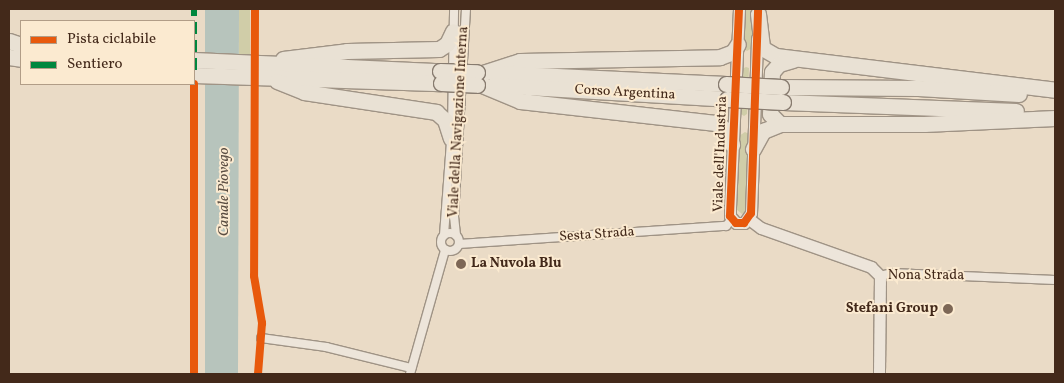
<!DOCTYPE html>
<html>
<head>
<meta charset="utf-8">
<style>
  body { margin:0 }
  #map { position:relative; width:1064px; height:383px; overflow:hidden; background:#eadbc6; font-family:Vollkorn,serif }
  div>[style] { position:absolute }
  .green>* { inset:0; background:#d0cda8 }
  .water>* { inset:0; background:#b7c4bc }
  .roads { filter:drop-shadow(1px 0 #9f9385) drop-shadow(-1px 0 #9f9385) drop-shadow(0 1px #9f9385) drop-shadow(0 -1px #9f9385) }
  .street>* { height:8px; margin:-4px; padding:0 4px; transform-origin:4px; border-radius:4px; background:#ede5da }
  .street>.ring { margin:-4px; padding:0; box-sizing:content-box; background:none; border:8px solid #ede5da; border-radius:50% }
  .secondary>* { height:11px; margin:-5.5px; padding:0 5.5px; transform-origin:5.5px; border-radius:5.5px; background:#ede5da }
  .highway>* { height:15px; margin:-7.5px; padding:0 7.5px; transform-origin:7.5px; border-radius:7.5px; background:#e9e1d4 }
  .bridges { filter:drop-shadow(1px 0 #877b6f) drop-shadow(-1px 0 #877b6f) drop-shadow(0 1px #877b6f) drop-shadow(0 -1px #877b6f) }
  .highway-bridge>* { height:15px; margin:-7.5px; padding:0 7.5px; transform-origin:7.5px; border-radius:7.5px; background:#e9e1d4 }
  .quiet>* { height:6px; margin-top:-3px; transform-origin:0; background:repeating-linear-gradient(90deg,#00873e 0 12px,transparent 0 18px) }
  .cycleway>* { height:8px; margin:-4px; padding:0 4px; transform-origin:4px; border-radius:4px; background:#e8590c }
  .dots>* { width:14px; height:14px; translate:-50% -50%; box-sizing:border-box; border:2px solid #fbead0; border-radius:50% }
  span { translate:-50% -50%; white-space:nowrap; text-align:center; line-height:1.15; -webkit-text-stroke:4px #fbead0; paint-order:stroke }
  .street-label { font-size:14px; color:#43291a }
  .poi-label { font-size:14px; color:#43291a; font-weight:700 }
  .left { translate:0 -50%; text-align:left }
  .right { translate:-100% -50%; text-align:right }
  .water-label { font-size:15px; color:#5a4d42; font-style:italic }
  .frame { position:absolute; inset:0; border:10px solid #43291a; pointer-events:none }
  .legend { position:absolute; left:20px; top:20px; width:175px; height:65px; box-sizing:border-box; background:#fbead0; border:1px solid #b19d87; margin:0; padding:6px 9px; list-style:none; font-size:15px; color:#43291a }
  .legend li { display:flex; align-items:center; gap:10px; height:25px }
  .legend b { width:25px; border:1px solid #b19d87 }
</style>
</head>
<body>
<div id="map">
  <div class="green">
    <div style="clip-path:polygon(239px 9px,250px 9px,250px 55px,239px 55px)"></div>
    <div style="clip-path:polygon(745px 9px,754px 9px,752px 48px,747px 51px,743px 48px)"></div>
    <div style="clip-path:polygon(746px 67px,749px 68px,747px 114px,744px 116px,741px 114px,742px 69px)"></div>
    <div style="clip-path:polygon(745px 132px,749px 134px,746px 212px,742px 214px,736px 209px,739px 136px)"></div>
  </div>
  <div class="water">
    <div style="clip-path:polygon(205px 9px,239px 9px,238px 374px,205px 374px)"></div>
  </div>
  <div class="roads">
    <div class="street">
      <div class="ring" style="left:441px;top:233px;width:10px;height:10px"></div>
      <div style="left:444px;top:235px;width:107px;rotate:-85.7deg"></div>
      <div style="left:452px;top:128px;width:119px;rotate:-89deg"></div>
      <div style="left:456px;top:235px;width:18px;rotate:-96deg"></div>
      <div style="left:454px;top:217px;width:208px;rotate:-86.7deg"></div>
      <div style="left:459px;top:244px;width:268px;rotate:-3.9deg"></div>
      <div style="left:726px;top:226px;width:9px;rotate:-49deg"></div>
      <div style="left:880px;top:276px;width:12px;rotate:-14deg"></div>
      <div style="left:892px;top:273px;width:163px;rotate:2.5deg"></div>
      <div style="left:261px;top:338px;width:66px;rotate:7.9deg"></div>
      <div style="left:326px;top:347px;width:88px;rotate:13.9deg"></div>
      <div style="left:410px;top:374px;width:129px;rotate:-74.2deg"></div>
    </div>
    <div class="secondary">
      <div style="left:739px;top:9px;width:198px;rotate:92.6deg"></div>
      <div style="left:730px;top:207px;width:9px;rotate:90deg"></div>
      <div style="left:730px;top:216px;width:9px;rotate:49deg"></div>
      <div style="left:736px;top:223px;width:8px"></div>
      <div style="left:744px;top:223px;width:12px;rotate:-55deg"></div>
      <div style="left:751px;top:213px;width:175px;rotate:-88deg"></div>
      <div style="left:749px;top:219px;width:15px;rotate:37deg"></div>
      <div style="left:761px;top:228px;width:117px;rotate:19.5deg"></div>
      <div style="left:871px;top:267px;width:13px;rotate:45deg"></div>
      <div style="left:880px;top:276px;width:98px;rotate:90.6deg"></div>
    </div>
    <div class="highway">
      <div style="left:758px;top:14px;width:34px;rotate:83deg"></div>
      <div style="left:762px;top:48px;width:16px;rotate:30deg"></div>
      <div style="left:776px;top:56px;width:281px;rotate:6.9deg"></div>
      <div style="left:9px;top:41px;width:13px;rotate:18deg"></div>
      <div style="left:9px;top:57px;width:12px;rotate:9deg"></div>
      <div style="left:283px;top:59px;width:64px;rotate:-7.1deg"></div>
      <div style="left:347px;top:51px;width:92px;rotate:-1.2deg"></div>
      <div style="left:439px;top:49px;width:9px;rotate:-32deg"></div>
      <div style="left:447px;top:44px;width:14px;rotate:-65deg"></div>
      <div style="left:194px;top:60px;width:246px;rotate:2.6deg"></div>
      <div style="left:483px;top:73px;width:39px;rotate:-18deg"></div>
      <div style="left:520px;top:61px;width:200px;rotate:-1.1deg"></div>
      <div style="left:720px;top:57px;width:14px;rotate:-21deg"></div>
      <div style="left:733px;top:52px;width:9px;rotate:-58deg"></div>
      <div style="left:494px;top:73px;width:232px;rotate:2.7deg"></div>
      <div style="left:194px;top:75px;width:247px;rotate:1.9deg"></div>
      <div style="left:277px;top:81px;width:29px;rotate:22deg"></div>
      <div style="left:304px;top:92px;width:134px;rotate:8.6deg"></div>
      <div style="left:436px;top:112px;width:12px;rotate:42deg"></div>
      <div style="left:445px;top:120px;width:19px;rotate:72deg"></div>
      <div style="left:482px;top:85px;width:41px;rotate:22.8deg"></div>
      <div style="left:520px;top:101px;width:197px;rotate:6.4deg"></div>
      <div style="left:716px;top:123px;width:14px;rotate:34deg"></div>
      <div style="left:728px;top:131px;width:14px;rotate:73deg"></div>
      <div style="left:493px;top:85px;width:234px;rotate:3.4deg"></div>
      <div style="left:781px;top:87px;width:137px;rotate:0.4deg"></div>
      <div style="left:918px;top:88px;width:101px;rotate:3.4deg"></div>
      <div style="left:783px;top:102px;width:233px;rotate:2.2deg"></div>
      <div style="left:780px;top:124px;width:14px;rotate:-135deg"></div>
      <div style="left:770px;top:114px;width:42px;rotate:-87.3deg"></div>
      <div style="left:772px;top:72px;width:11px;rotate:-49deg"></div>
      <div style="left:779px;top:64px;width:15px;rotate:-16deg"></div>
      <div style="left:753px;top:149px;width:21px;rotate:-61deg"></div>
      <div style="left:763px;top:131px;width:18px;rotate:-22deg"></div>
      <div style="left:780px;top:124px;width:144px"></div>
      <div style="left:924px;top:124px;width:131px;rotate:-2.6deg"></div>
    </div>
  </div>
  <div class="bridges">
    <div class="highway-bridge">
      <div style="left:440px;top:71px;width:37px;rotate:2deg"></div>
      <div style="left:441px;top:83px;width:36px;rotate:3deg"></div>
      <div style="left:726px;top:84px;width:55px;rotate:3.1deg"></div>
      <div style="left:727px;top:99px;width:56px;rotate:3.1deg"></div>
    </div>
  </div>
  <div class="quiet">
    <div style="left:194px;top:70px;width:61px;rotate:-90deg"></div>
  </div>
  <div class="cycleway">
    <div style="left:255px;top:9px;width:267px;rotate:90.2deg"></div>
    <div style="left:254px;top:276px;width:48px;rotate:80.3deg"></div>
    <div style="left:262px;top:323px;width:51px;rotate:94.5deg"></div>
    <div style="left:739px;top:9px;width:207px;rotate:92.5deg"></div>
    <div style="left:730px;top:216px;width:9px;rotate:49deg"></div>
    <div style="left:736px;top:223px;width:8px"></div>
    <div style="left:744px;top:223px;width:12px;rotate:-55deg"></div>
    <div style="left:751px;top:213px;width:204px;rotate:-88deg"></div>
    <div style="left:194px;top:84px;width:290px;rotate:90deg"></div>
  </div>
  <div class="dots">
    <div style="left:461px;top:264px;background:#7d6756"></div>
    <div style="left:948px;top:309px;background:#7d6756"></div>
  </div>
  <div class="street-label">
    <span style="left:625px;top:93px;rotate:3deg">Corso Argentina</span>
    <span style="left:459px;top:122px;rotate:-87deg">Viale della Navigazione Interna</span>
    <span style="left:721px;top:154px;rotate:-88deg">Viale dell'Industria</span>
    <span style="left:597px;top:235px;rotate:-4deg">Sesta Strada</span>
    <span style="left:926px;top:276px">Nona Strada</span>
  </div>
  <div class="poi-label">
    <span class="left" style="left:471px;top:264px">La Nuvola Blu</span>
    <span class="right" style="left:938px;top:309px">Stefani Group</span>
  </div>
  <div class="water-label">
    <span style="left:225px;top:192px;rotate:-90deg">Canale Piovego</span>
  </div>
  <div class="frame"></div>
  <ul class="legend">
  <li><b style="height:6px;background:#e8590c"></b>Pista ciclabile</li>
  <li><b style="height:6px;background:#00873e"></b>Sentiero</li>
  </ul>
</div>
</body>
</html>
